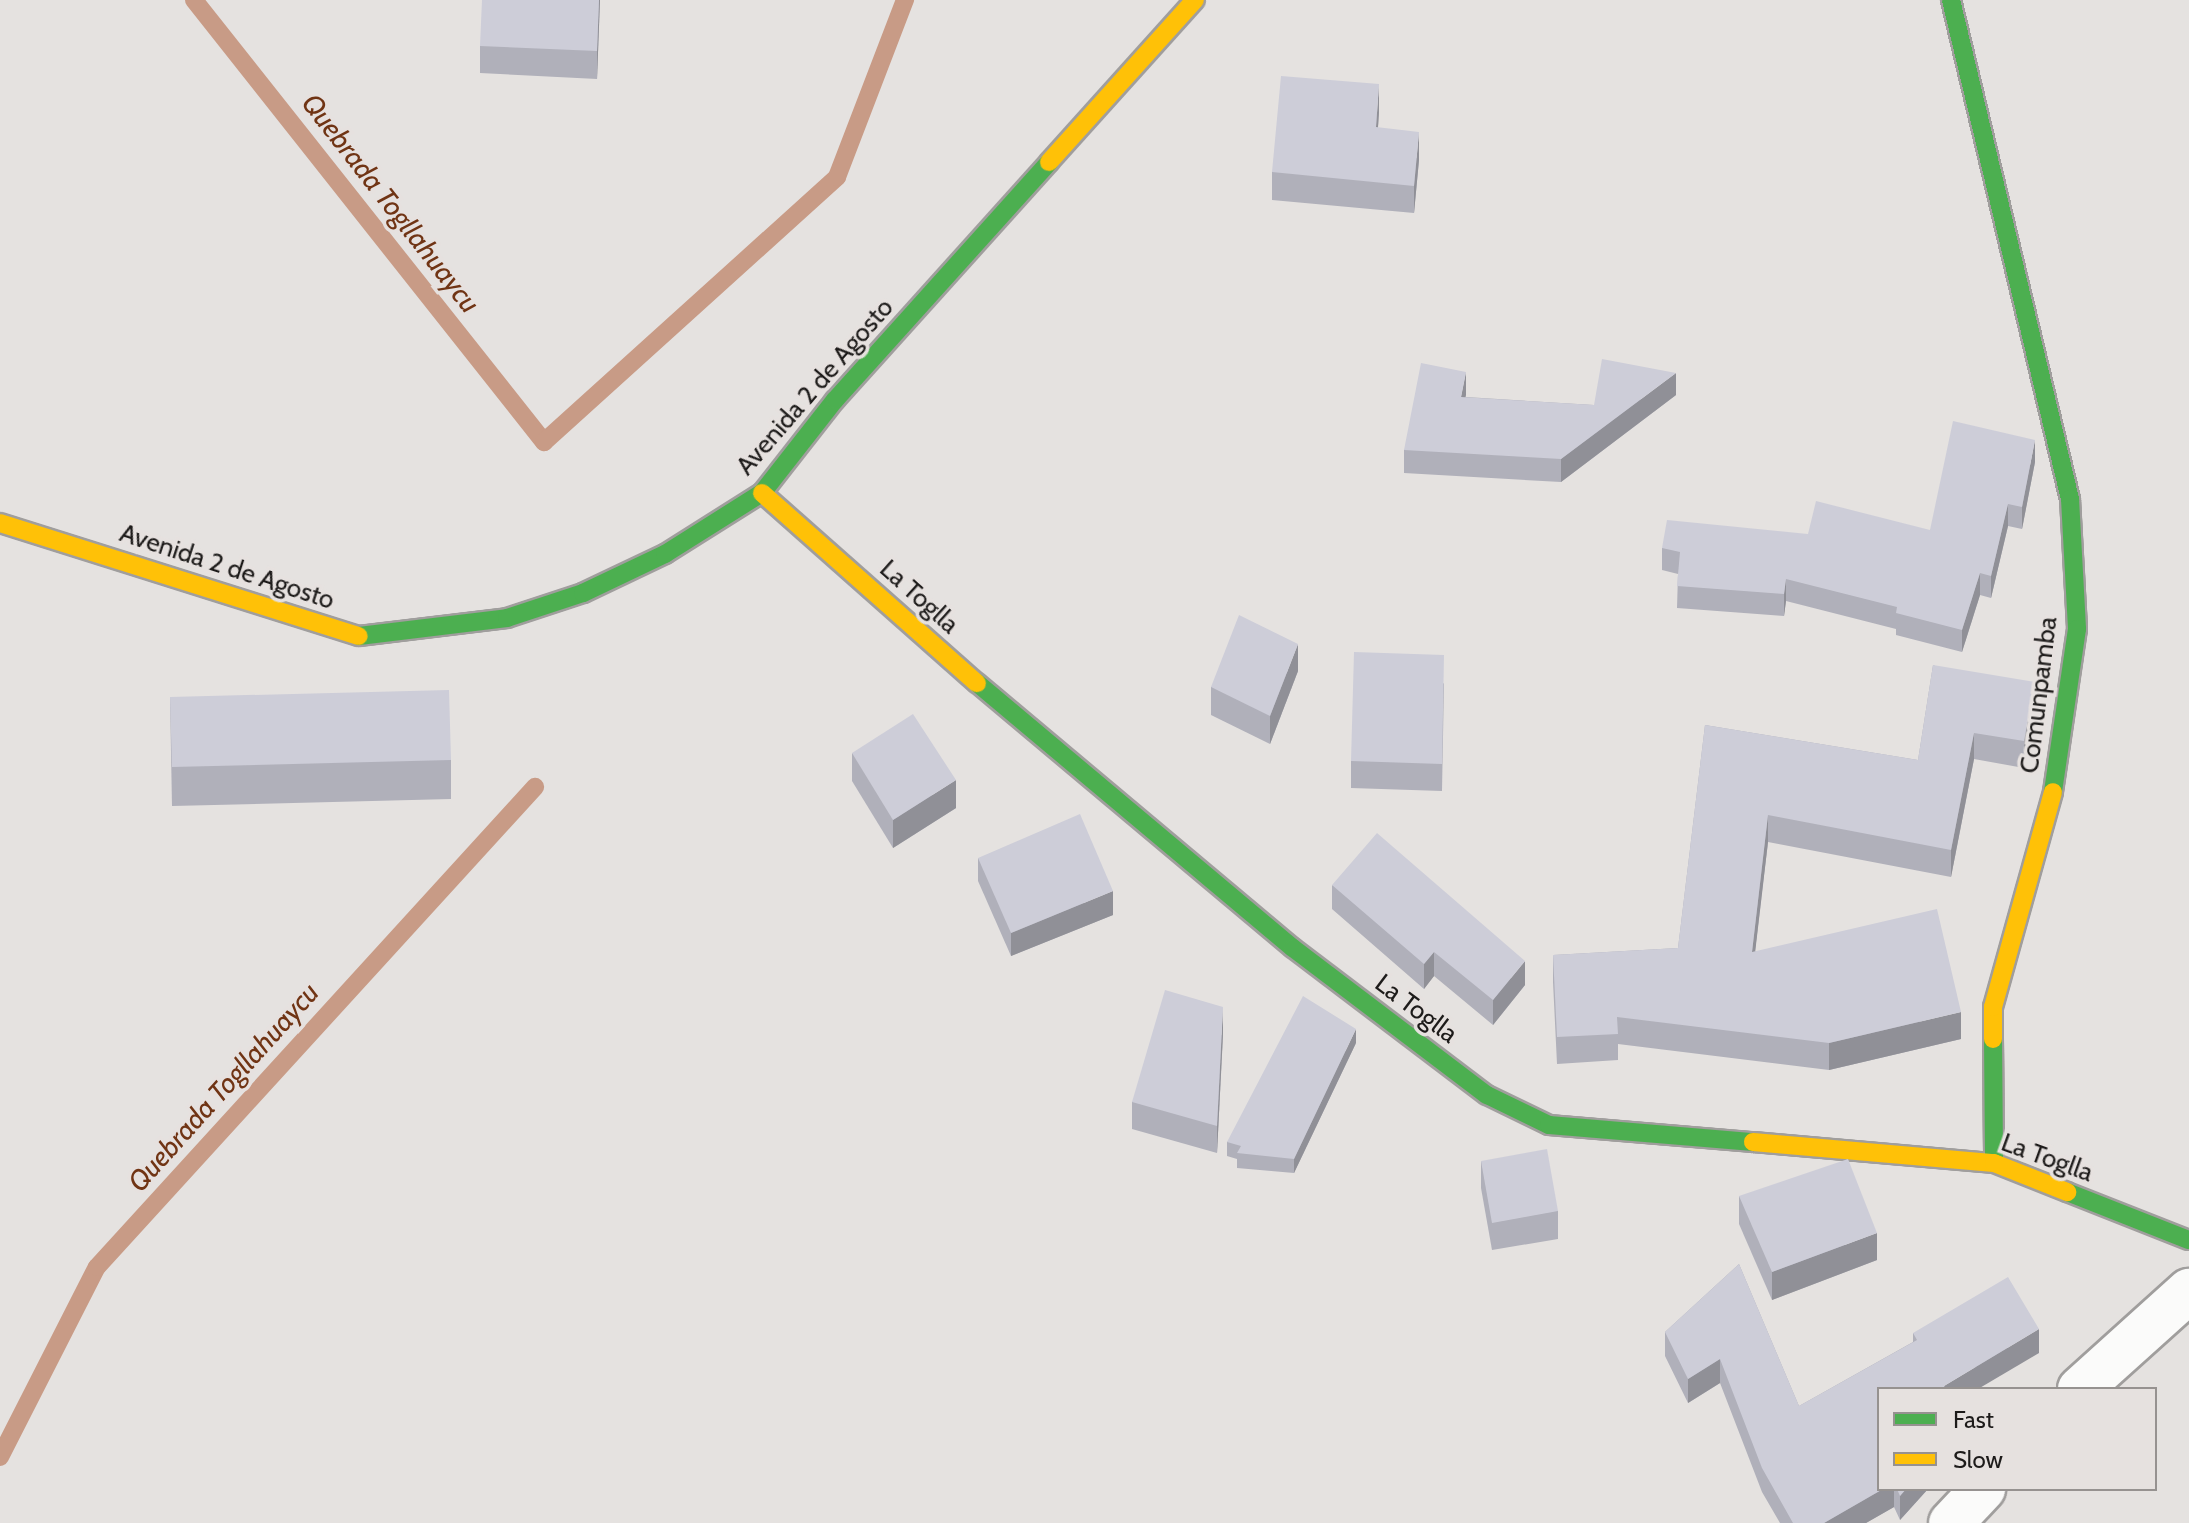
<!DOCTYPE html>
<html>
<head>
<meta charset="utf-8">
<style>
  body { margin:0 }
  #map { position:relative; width:2189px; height:1523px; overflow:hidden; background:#e5e2e0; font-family:Cabin,sans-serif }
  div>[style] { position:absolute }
  .stream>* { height:18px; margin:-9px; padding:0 9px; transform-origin:9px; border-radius:9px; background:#c89b86 }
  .roads { filter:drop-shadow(2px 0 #a09e9d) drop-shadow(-2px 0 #a09e9d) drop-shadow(0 2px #a09e9d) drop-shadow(0 -2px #a09e9d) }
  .street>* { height:44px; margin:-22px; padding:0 22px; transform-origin:22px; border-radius:22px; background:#fbfbfa }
  .fast>* { height:18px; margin:-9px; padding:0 9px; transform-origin:9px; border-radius:9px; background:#4caf50 }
  .slow>* { height:18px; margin:-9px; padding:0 9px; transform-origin:9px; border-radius:9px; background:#ffc107 }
  .wall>* { inset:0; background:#b0b0ba }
  .shaded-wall>* { inset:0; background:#909097 }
  .building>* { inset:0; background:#cdcdd8 }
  span { translate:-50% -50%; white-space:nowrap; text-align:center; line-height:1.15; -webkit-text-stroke:7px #e6e1df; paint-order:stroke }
  .street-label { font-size:26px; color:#1d1b1a }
  .water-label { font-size:28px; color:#703414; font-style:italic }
  .legend { position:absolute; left:1877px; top:1387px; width:280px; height:104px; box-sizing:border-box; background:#e6e1df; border:2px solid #969290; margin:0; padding:10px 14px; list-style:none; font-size:24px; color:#1d1b1a }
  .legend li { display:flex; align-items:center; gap:16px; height:40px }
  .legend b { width:40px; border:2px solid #969290 }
</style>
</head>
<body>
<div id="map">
  <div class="stream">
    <div style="left:194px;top:0;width:564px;rotate:51.63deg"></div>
    <div style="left:544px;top:442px;width:395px;rotate:-42.1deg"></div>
    <div style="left:837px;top:177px;width:190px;rotate:-69deg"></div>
    <div style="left:0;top:1457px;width:213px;rotate:-63deg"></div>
    <div style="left:97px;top:1267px;width:650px;rotate:-47.62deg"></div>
  </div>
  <div class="roads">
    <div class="street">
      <div style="left:2080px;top:1389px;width:147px;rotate:-42deg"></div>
      <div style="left:1951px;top:1523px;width:47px;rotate:-46.7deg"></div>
    </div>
    <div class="fast">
      <div style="left:1951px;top:0;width:513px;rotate:76.59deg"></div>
      <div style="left:2070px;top:499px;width:130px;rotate:86.9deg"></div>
      <div style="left:2077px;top:629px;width:165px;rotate:98.4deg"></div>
      <div style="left:359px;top:636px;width:149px;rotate:-6.9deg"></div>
      <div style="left:507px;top:618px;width:80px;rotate:-18.2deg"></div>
      <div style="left:583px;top:593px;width:91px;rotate:-25.4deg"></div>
      <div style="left:665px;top:554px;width:115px;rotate:-32.2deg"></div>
      <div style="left:762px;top:493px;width:118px;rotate:-51.9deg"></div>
      <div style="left:835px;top:400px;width:320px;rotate:-48deg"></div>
      <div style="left:977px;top:683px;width:412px;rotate:40deg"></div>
      <div style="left:1293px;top:948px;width:243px;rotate:37.2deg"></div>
      <div style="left:1487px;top:1095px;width:69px;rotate:25.8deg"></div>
      <div style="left:1549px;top:1125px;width:205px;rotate:4.8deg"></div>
      <div style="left:1993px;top:1039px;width:124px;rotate:89.5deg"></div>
      <div style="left:2067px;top:1192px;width:131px;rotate:21.5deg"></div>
    </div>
    <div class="slow">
      <div style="left:1049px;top:162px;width:218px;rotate:-48deg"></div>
      <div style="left:762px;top:493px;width:287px;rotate:41.5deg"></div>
      <div style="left:0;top:523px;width:376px;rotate:17.5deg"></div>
      <div style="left:1993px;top:1039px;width:32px;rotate:-90deg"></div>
      <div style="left:1993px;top:1007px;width:223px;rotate:-74.4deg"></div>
      <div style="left:1753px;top:1142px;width:242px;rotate:5deg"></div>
      <div style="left:1994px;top:1163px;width:79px;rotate:21.7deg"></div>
    </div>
  </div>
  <div class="wall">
    <div style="clip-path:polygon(600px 0,597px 79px,480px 73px,480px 46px)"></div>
    <div style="clip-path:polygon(1379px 112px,1378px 128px,1419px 160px,1414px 213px,1272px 200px,1272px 172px)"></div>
    <div style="clip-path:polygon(1676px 395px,1561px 482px,1404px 473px,1404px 450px,1466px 397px,1594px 405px)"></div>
    <div style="clip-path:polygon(2035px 462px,2022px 529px,2008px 526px,1991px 598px,1980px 595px,1962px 652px,1896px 635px,1896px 629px,1786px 601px,1784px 616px,1677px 608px,1678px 574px,1662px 570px,1662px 548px,1808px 534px,1930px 530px)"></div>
    <div style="clip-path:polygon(1933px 665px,2035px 709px,2024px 768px,1974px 759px,1951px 877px,1768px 842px,1755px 951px,1961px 1039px,1829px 1070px,1618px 1044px,1618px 1060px,1557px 1064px,1553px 982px,1553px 955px,1678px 948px,1705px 725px,1918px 760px)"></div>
    <div style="clip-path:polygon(1298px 671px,1270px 744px,1211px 715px,1211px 687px)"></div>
    <div style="clip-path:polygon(1444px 683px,1442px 791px,1351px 788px,1351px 761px)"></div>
    <div style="clip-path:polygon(170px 697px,451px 760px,451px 799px,172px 806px)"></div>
    <div style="clip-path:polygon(852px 753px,956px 808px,893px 848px,852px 781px)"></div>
    <div style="clip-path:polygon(978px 858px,1113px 915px,1011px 956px,978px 881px)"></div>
    <div style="clip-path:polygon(1332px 885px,1525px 985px,1493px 1025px,1434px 976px,1424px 989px,1332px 909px)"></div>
    <div style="clip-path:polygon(1223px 1034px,1217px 1153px,1132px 1129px,1132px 1102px)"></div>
    <div style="clip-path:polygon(1356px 1043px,1294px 1173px,1237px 1168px,1237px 1159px,1227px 1156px,1227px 1142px)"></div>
    <div style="clip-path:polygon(1481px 1161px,1558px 1211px,1558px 1239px,1492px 1250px,1481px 1188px)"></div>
    <div style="clip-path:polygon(1739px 1196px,1877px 1260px,1772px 1300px,1739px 1224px)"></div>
    <div style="clip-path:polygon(1739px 1264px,1799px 1406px,1913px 1342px,1913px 1333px,2039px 1353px,1879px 1389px,1879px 1489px,1928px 1489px,1900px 1520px,1894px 1507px,1866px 1523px,1780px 1523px,1762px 1492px,1720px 1383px,1688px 1403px,1665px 1356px,1665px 1332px)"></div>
  </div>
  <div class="shaded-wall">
    <div style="clip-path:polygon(599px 0,600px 0,597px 79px,597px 51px)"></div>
    <div style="clip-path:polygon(1379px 84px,1379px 112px,1376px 155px,1376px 127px)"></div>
    <div style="clip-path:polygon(1419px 132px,1419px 160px,1414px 213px,1414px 186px)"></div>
    <div style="clip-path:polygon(1466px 372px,1466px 395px,1461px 420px,1461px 397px)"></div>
    <div style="clip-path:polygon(1676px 373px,1676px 395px,1561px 482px,1561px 459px)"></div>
    <div style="clip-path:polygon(2035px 440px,2035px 462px,2022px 529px,2022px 507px)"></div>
    <div style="clip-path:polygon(2008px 504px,2008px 526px,1991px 598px,1991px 576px)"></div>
    <div style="clip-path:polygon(1980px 573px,1980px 595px,1962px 652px,1962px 630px)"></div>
    <div style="clip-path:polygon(1786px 579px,1786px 601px,1784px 616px,1784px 594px)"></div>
    <div style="clip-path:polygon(1298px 644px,1298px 671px,1270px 744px,1270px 716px)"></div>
    <div style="clip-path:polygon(2035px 682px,2035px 709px,2024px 768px,2024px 741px)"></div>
    <div style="clip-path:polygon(1974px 733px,1974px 759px,1951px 877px,1951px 850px)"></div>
    <div style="clip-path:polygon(956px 780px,956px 808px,893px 848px,893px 820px)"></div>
    <div style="clip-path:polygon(1768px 815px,1768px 842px,1752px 979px,1752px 952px)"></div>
    <div style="clip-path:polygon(1113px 891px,1113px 915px,1011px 956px,1011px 933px)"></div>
    <div style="clip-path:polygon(1434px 952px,1434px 976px,1424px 989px,1424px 964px)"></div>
    <div style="clip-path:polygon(1525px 961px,1525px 985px,1493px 1025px,1493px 1000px)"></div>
    <div style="clip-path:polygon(1223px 1007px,1223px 1034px,1217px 1153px,1217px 1126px)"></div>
    <div style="clip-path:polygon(1961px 1012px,1961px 1039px,1829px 1070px,1829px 1043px)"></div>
    <div style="clip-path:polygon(1356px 1029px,1356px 1043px,1294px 1173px,1294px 1159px)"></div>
    <div style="clip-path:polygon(1877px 1233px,1877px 1260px,1772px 1300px,1772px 1272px)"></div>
    <div style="clip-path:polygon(2039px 1329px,2039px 1353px,1978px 1389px,1944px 1389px,1944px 1386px)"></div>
    <div style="clip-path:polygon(1720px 1359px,1720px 1383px,1688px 1403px,1688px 1379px)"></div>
    <div style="clip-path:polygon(1883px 1489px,1894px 1489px,1894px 1507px,1866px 1523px,1824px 1523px)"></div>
    <div style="clip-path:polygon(1906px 1489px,1928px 1489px,1900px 1520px,1900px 1496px)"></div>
  </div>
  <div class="building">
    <div style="clip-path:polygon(482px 0,599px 0,597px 51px,480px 46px)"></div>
    <div style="clip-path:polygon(1281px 76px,1379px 84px,1376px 127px,1419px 132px,1414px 186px,1272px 172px)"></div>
    <div style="clip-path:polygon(1602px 359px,1676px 373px,1561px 459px,1404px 450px,1421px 363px,1466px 372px,1461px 397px,1594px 405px)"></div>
    <div style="clip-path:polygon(1953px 421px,2035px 440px,2022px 507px,2008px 504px,1991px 576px,1980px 573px,1962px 630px,1896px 613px,1897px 607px,1786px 579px,1784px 594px,1677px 586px,1680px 552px,1662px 548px,1667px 520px,1808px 534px,1816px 501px,1930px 530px)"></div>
    <div style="clip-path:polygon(1239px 615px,1298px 644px,1270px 716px,1211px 687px)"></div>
    <div style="clip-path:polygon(1354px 652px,1444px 655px,1442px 764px,1351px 761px)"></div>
    <div style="clip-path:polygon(1933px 665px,2035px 682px,2024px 741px,1974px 733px,1951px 850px,1768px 815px,1752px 952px,1937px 909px,1961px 1012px,1829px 1043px,1617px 1017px,1618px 1034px,1557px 1037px,1553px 955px,1678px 948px,1705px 725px,1918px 760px)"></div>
    <div style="clip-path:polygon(449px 690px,451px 760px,172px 767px,170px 697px)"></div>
    <div style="clip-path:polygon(913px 714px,956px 780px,893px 820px,852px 753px)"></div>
    <div style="clip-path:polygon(1080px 814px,1113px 891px,1011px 933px,978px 858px)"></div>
    <div style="clip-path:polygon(1377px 833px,1525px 961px,1493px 1000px,1434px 952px,1424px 964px,1332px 885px)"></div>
    <div style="clip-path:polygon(1165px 990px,1223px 1007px,1217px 1126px,1132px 1102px)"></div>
    <div style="clip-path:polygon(1303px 996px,1356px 1029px,1294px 1159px,1237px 1153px,1241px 1146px,1227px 1142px)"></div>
    <div style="clip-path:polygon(1547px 1149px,1558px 1211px,1492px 1223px,1481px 1161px)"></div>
    <div style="clip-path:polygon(1848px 1159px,1877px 1233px,1772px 1272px,1739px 1196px)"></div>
    <div style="clip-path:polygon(1739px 1264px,1799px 1406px,1917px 1340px,1913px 1333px,2008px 1277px,2039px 1329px,1944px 1386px,1946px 1389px,1879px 1389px,1879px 1489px,1883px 1489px,1824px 1523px,1793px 1523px,1762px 1468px,1720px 1359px,1688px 1379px,1665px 1332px)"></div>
    <div style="clip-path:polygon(1897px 1489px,1906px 1489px,1900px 1496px)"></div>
  </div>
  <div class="street-label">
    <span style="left:815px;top:387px;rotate:-49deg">Avenida 2 de Agosto</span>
    <span style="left:227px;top:567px;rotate:18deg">Avenida 2 de Agosto</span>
    <span style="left:919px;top:597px;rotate:42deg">La Toglla</span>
    <span style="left:2039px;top:695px;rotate:-83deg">Comunpamba</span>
    <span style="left:1416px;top:1009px;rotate:37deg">La Toglla</span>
    <span style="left:2047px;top:1158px;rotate:20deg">La Toglla</span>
  </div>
  <div class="water-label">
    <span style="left:391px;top:203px;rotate:52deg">Quebrada Togllahuaycu</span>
    <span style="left:223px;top:1087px;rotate:-48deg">Quebrada Togllahuaycu</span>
  </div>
  <ul class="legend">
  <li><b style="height:10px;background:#4caf50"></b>Fast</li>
  <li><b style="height:10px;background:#ffc107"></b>Slow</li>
  </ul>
</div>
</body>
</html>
